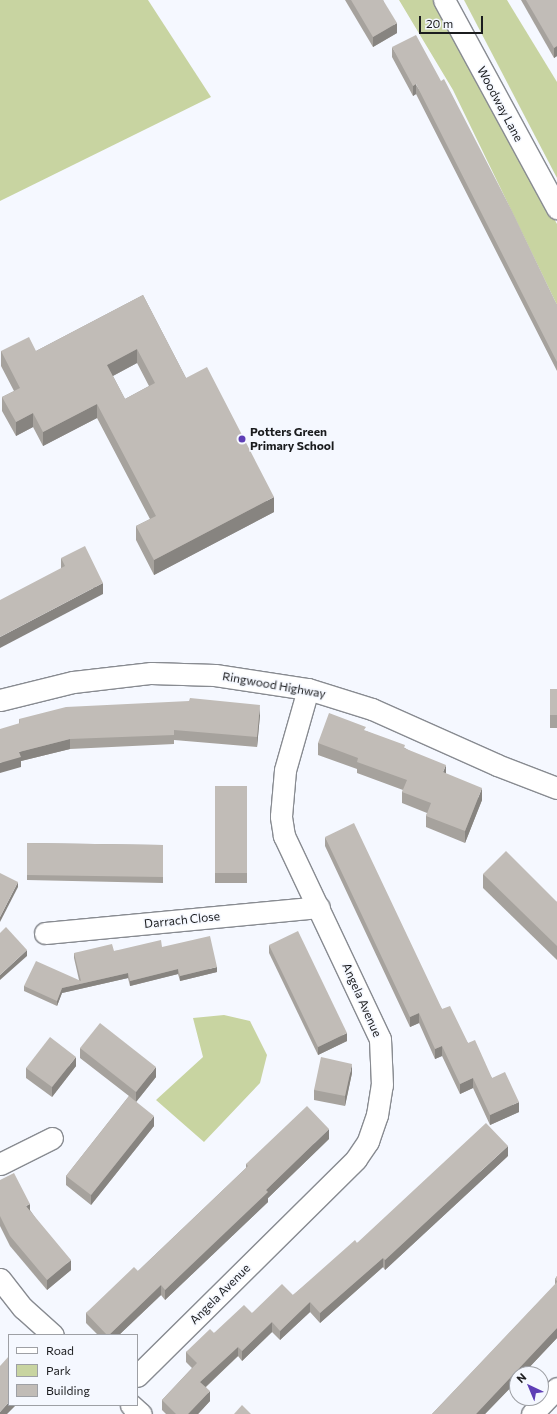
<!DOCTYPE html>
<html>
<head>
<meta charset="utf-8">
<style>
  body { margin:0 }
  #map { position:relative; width:557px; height:1414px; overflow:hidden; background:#f5f8ff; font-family:Commissioner,sans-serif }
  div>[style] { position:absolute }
  .green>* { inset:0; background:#c8d4a1 }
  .roads { filter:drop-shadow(1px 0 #888b91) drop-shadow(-1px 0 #888b91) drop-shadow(0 1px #888b91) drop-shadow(0 -1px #888b91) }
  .minor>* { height:21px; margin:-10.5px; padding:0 10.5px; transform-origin:10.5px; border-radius:10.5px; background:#fff }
  .wall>* { inset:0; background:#a6a29d }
  .shaded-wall>* { inset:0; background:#878480 }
  .building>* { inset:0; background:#c1bcb7 }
  .dots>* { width:11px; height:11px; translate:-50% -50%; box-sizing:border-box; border:2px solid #f5f8ff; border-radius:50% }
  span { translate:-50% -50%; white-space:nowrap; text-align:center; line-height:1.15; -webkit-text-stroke:3px #f5f8ff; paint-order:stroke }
  .street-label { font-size:12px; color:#1b1c1e }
  .poi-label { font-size:12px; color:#1b1c1e; font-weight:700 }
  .left { translate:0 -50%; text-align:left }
  .legend { position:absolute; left:8px; top:1334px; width:130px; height:72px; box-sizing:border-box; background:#f5f8ff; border:1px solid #9ea0a5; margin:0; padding:5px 7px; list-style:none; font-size:12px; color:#1b1c1e }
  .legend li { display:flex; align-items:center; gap:8px; height:20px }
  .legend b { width:20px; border:1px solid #9ea0a5 }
  .north { position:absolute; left:509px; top:1366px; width:40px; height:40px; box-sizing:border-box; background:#f5f8ff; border:1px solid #9ea0a5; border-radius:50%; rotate:316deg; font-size:11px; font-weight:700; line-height:16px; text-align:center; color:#1b1c1e }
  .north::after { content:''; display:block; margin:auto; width:14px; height:18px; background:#5e3eb6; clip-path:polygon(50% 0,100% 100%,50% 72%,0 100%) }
  .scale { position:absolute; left:419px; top:16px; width:64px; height:18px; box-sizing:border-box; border:2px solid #1b1c1e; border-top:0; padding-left:5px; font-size:12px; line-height:14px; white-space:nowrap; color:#1b1c1e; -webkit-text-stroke:3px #f5f8ff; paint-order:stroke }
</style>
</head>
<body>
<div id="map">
  <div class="green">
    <div style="clip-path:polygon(0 0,148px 0,211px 97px,0 201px)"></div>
    <div style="clip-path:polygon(399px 0,435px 0,557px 224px,557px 305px,453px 90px)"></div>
    <div style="clip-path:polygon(464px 0,507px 0,557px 82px,557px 178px)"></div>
    <div style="clip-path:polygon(224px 1015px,250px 1021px,267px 1055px,260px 1083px,204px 1142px,156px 1100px,203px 1057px,193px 1018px)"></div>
  </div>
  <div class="roads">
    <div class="minor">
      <div style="left:444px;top:0;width:237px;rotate:61.5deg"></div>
      <div style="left:0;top:700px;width:75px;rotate:-13.9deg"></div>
      <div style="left:73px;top:682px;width:79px;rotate:-6.6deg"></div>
      <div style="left:151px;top:673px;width:64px;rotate:1.8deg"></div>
      <div style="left:215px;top:675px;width:94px;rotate:8.6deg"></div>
      <div style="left:308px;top:689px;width:67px;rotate:17.4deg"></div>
      <div style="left:372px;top:709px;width:137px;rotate:24.1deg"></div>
      <div style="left:497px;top:765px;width:64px;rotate:21deg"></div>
      <div style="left:45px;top:933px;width:275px;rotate:-5.4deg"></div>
      <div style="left:0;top:1164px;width:58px;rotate:-26.6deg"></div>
      <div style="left:0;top:1279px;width:37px;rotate:52deg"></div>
      <div style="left:23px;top:1308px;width:40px;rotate:42deg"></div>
      <div style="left:137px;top:1376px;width:308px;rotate:-44.7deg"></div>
      <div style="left:356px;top:1159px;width:22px;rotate:-56deg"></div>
      <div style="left:368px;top:1141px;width:28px;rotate:-71deg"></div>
      <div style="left:377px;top:1115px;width:30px;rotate:-81deg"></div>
      <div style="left:382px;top:1085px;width:46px;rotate:-92.5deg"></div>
      <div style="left:380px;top:1039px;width:225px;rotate:-115.3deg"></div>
      <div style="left:284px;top:836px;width:20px;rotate:-99deg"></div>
      <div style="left:281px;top:816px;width:46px;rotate:-85deg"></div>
      <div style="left:285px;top:770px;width:84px;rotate:-74.1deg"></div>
      <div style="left:131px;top:1405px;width:13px;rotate:42deg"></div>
      <div style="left:532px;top:1414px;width:36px;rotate:-46deg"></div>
    </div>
  </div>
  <div class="wall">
    <div style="clip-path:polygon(345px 0,383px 0,397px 33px,373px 47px)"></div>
    <div style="clip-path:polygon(521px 0,557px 0,557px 56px,554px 58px)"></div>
    <div style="clip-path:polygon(392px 47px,557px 305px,557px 371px,416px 94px,413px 96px,392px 57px)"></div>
    <div style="clip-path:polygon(evenodd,143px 295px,186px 378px,274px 512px,154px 575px,136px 540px,136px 526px,150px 519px,97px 418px,43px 446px,33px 427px,16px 436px,2px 411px,2px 397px,14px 391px,1px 366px,1px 351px,36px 351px,143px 295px,137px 363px,149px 386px,125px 399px,113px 376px,137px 363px)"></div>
    <div style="clip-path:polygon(61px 558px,103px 594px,61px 568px)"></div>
    <div style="clip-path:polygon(550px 689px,557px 689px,557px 728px,550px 728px)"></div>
    <div style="clip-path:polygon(260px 715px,257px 747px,174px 740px,174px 744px,70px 749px,21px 761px,21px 767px,19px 719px)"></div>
    <div style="clip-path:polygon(366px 731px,405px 748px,446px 774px,482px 800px,465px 843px,426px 827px,426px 816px,427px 813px,402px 803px,402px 792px,403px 790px,357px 773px,357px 769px,318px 755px,318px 743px)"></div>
    <div style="clip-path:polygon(215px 786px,247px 786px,247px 883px,215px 883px)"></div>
    <div style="clip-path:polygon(325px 837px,442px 1009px,468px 1043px,492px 1078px,519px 1112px,490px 1125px,473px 1088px,460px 1094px,442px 1056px,435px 1059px,419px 1023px,410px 1027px,325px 846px)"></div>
    <div style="clip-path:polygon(27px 843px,163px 845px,163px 883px,27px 880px)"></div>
    <div style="clip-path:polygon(483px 874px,557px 902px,557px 960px,483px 888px)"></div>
    <div style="clip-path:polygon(269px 945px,347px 1041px,318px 1055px,269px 953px)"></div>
    <div style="clip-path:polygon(162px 947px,217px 972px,180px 981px,178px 974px,130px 986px,128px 978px,62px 993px,57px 1006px,24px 991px,24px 986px,79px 980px,74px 958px,74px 953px,114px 951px)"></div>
    <div style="clip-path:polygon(80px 1048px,156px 1077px,136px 1102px,154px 1126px,91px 1205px,66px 1185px,66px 1176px,129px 1096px,80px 1058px)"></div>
    <div style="clip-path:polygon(76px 1066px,52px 1097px,26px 1078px,26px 1068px)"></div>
    <div style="clip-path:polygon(352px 1073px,345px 1106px,314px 1100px,314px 1090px)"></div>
    <div style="clip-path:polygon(329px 1139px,268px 1198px,268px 1202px,165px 1300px,161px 1295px,119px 1335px,98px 1335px,86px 1323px,86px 1313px,138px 1271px,246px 1168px,246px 1164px)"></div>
    <div style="clip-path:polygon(508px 1156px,385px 1270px,383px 1267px,320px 1323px,310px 1312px,280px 1340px,272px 1332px,242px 1361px,238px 1356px,206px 1387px,210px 1401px,198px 1414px,166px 1414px,162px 1410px,162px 1400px,192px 1368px,186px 1362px,186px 1352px,214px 1333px,252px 1313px,293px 1295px,357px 1243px)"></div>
    <div style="clip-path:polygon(0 1180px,30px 1210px,71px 1270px,47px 1290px,10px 1246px,0 1226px)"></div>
    <div style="clip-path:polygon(557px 1276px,557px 1338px,523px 1374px,517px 1374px,517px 1381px,485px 1414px,432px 1414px,555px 1285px,555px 1279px)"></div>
  </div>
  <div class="shaded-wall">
    <div style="clip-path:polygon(397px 23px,397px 33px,373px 47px,373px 37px)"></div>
    <div style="clip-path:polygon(557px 46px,557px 56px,554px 58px,554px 48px)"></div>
    <div style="clip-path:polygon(416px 84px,416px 94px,413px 96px,413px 86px)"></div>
    <div style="clip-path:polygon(137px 349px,137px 363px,107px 379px,107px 365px)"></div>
    <div style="clip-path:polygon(97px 404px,97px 418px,43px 446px,43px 432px)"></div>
    <div style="clip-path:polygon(33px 413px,33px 427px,16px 436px,16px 422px)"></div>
    <div style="clip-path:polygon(274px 497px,274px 512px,154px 575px,154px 560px)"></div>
    <div style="clip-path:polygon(103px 583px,103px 594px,0 648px,0 637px)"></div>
    <div style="clip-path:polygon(260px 705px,260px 715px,257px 747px,257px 737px)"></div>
    <div style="clip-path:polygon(70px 739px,70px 749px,21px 761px,21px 767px,0 773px,0 763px,19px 752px)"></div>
    <div style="clip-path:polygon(446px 765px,446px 776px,443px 772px)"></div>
    <div style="clip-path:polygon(482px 788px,482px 800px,465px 843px,465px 831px)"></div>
    <div style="clip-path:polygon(18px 882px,18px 887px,0 922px,0 917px)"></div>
    <div style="clip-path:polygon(27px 950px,27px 956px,0 980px,0 975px)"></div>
    <div style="clip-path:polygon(217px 967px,217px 972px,180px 981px,180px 976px)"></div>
    <div style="clip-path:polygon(178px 969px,178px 974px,130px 986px,130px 981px)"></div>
    <div style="clip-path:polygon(128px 973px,128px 978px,62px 993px,57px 1006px,57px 1001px,62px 988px)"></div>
    <div style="clip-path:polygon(419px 1013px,419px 1023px,410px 1027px,410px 1017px)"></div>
    <div style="clip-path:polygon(347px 1033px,347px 1041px,318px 1055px,318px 1047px)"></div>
    <div style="clip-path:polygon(442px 1046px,442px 1056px,435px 1059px,435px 1049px)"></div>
    <div style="clip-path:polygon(76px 1057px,76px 1066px,52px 1097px,52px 1087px)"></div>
    <div style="clip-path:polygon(352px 1064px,352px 1073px,345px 1106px,345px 1096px)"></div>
    <div style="clip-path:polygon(156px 1067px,156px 1077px,136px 1102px,136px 1092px)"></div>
    <div style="clip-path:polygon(473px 1078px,473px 1088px,460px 1094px,460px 1084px)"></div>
    <div style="clip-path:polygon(519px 1102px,519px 1112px,490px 1125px,490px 1115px)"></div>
    <div style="clip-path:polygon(154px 1116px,154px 1126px,91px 1205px,91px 1195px)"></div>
    <div style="clip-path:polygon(329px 1129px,329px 1139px,268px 1198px,268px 1202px,165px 1300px,165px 1290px,266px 1190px)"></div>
    <div style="clip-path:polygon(508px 1146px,508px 1156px,385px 1270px,385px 1260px)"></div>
    <div style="clip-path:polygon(30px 1204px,30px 1214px,26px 1206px)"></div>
    <div style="clip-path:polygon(383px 1258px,383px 1267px,320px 1323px,320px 1313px)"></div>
    <div style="clip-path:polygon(71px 1260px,71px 1270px,47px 1290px,47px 1280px)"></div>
    <div style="clip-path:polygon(161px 1285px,161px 1295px,119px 1335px,109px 1335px)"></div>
    <div style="clip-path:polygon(310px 1302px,310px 1312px,280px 1340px,280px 1331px)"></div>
    <div style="clip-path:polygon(272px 1322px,272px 1332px,242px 1361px,242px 1351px)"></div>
    <div style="clip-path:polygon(557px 1328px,557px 1338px,523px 1374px,517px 1374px,517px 1381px,485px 1414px,476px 1414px)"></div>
    <div style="clip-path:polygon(238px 1347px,238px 1356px,200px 1392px,200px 1382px)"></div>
    <div style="clip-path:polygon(210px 1391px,210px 1401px,198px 1414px,188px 1414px)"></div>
    <div style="clip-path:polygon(9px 1402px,9px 1405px,16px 1405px,7px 1414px,0 1414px,0 1412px)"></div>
  </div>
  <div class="building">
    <div style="clip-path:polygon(351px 0,383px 0,397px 23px,373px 37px)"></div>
    <div style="clip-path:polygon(526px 0,557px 0,557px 46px,554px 48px)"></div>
    <div style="clip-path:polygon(416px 35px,441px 81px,444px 79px,512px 211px,557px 305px,557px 362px,416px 84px,413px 86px,392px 47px)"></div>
    <div style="clip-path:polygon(evenodd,143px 295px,186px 378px,207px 367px,274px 497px,154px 560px,136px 526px,156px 516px,97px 404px,43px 432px,33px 413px,16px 422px,2px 397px,20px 388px,1px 351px,29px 337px,36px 351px,143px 295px,137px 349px,155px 383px,125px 399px,107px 365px,137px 349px)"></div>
    <div style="clip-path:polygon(85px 546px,103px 583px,0 637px,0 600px,65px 566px,61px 558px)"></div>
    <div style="clip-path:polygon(550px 689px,557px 689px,557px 715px,550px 715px)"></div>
    <div style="clip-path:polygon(190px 698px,260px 705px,257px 737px,174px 730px,174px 735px,70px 739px,19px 752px,21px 757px,0 763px,0 729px,20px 723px,19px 719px,66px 707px,189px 701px)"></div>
    <div style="clip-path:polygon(329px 713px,366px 727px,364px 730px,405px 745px,404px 748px,446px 765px,443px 772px,482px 788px,465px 831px,426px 816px,431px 803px,402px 792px,407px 780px,357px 762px,358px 758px,318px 743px)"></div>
    <div style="clip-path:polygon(215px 786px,247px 786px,247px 873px,215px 873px)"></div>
    <div style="clip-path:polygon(354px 823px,442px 1009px,450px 1006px,468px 1043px,475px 1040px,492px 1078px,505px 1072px,519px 1102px,490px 1115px,473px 1078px,460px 1084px,442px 1046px,435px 1049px,419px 1013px,410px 1017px,325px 837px)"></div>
    <div style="clip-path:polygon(27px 843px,163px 845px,163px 877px,27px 875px)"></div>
    <div style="clip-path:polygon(506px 851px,557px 902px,557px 946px,483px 874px)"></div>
    <div style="clip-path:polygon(0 873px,18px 882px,0 917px)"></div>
    <div style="clip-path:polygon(6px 927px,27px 950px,0 975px,0 933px)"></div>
    <div style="clip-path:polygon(298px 931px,347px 1033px,318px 1047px,269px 945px)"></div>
    <div style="clip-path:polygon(210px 936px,217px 967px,180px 976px,178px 969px,130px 981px,128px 973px,62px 988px,57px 1001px,24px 986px,36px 961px,81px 981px,74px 953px,112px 944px,114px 951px,161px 940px,162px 947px)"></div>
    <div style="clip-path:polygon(100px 1023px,156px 1067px,136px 1092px,80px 1048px)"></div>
    <div style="clip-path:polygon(50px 1037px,76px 1057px,52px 1087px,26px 1068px)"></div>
    <div style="clip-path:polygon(321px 1057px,352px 1064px,345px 1096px,314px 1090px)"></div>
    <div style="clip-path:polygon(129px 1096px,154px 1116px,91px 1195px,66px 1176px)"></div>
    <div style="clip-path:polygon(307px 1106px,329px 1129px,266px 1190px,268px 1192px,165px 1290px,161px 1285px,109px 1335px,107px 1335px,86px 1313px,134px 1267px,138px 1271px,248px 1166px,246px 1164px)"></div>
    <div style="clip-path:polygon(486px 1123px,508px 1146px,385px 1260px,383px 1258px,320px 1313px,310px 1302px,280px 1331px,272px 1322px,242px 1351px,238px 1347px,200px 1382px,210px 1391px,188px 1414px,176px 1414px,162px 1400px,197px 1363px,186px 1352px,210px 1329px,214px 1333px,244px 1305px,252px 1313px,282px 1284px,293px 1295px,355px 1240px,357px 1243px)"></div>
    <div style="clip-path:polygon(14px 1173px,30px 1204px,26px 1206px,71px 1260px,47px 1280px,10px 1236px,0 1216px,0 1180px)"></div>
    <div style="clip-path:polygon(557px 1276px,557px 1281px,555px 1279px)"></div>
    <div style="clip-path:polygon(557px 1282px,557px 1328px,476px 1414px,432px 1414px)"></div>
    <div style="clip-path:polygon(9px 1356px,9px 1402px,0 1412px,0 1366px)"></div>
    <div style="clip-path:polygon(242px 1405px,251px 1414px,234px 1414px)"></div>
  </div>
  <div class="dots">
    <div style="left:242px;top:439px;background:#5e3eb6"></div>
  </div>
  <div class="street-label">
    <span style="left:500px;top:104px;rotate:62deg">Woodway Lane</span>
    <span style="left:274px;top:685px;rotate:10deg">Ringwood Highway</span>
    <span style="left:182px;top:920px;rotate:-6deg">Darrach Close</span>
    <span style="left:362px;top:1000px;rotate:66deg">Angela Avenue</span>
    <span style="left:220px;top:1294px;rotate:-45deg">Angela Avenue</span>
  </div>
  <div class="poi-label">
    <span class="left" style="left:250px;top:439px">Potters Green<br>Primary School</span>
  </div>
  <ul class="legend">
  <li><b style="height:5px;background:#fff"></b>Road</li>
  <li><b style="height:11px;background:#c8d4a1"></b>Park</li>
  <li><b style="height:11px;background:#c1bcb7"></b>Building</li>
  </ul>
  <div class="north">N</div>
  <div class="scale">20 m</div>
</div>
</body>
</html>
